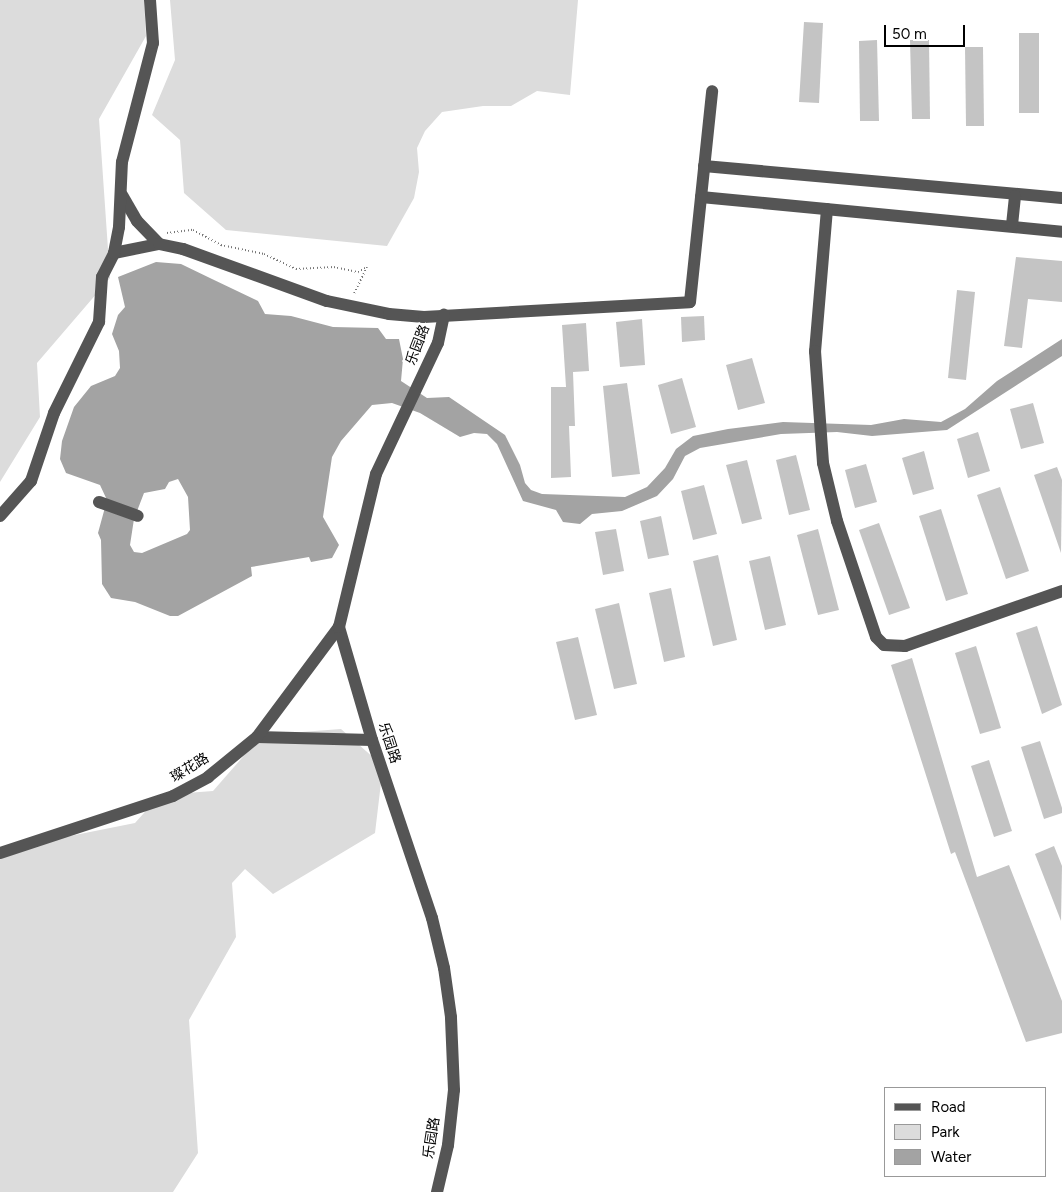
<!DOCTYPE html>
<html>
<head>
<meta charset="utf-8">
<style>
  body { margin:0 }
  #map { position:relative; width:1062px; height:1192px; overflow:hidden; background:#fff; font-family:Figtree,"Noto Sans SC",sans-serif }
  div>[style] { position:absolute }
  .green>* { inset:0; background:#dcdcdc }
  .water>* { inset:0; background:#a3a3a3 }
  .building>* { inset:0; background:#c4c4c4 }
  .path>* { height:2px; margin-top:-1px; transform-origin:0; background:repeating-linear-gradient(90deg,#777 0 1px,transparent 0 3.5px) }
  .minor>* { height:12px; margin:-6px; padding:0 6px; transform-origin:6px; border-radius:6px; background:#555 }
  span { translate:-50% -50%; white-space:nowrap; text-align:center; line-height:1.15; -webkit-text-stroke:4px #fff; paint-order:stroke }
  .street-label { font-size:14px; color:#000 }
  .legend { position:absolute; left:884px; top:1087px; width:162px; height:90px; box-sizing:border-box; background:#fff; border:1px solid #999; margin:0; padding:6px 9px; list-style:none; font-size:15px; color:#000 }
  .legend li { display:flex; align-items:center; gap:10px; height:25px }
  .legend b { width:25px; border:1px solid #999 }
  .scale { position:absolute; left:884px; top:25px; width:81px; height:22px; box-sizing:border-box; border:2px solid #000; border-top:0; padding-left:6px; font-size:15px; line-height:18px; white-space:nowrap; color:#000; -webkit-text-stroke:4px #fff; paint-order:stroke }
</style>
</head>
<body>
<div id="map">
  <div class="green">
    <div style="clip-path:polygon(0 0,144px 0,146px 36px,99px 119px,110px 278px,37px 363px,40px 417px,0 482px)"></div>
    <div style="clip-path:polygon(170px 0,578px 0,570px 95px,537px 91px,511px 106px,483px 106px,442px 112px,425px 131px,417px 148px,419px 172px,414px 198px,387px 246px,226px 230px,184px 193px,180px 140px,152px 115px,175px 60px)"></div>
    <div style="clip-path:polygon(341px 729px,383px 766px,375px 833px,273px 894px,245px 869px,232px 883px,236px 937px,189px 1020px,198px 1153px,173px 1192px,0 1192px,0 850px,135px 823px,160px 795px,213px 791px,262px 735px)"></div>
  </div>
  <div class="water">
    <div style="clip-path:polygon(evenodd,156px 262px,181px 264px,212px 279px,258px 301px,265px 314px,291px 316px,333px 327px,378px 328px,386px 339px,399px 339px,403px 359px,401px 381px,427px 398px,449px 397px,505px 435px,520px 465px,525px 483px,531px 490px,542px 494px,625px 497px,647px 487px,665px 468px,676px 449px,693px 436px,728px 429px,783px 422px,871px 425px,904px 419px,941px 422px,965px 409px,997px 381px,1062px 339px,1062px 356px,947px 430px,872px 436px,837px 432px,781px 434px,700px 448px,685px 456px,673px 479px,657px 496px,622px 511px,592px 514px,580px 524px,563px 522px,556px 510px,523px 501px,497px 444px,487px 434px,474px 433px,460px 437px,420px 413px,392px 403px,372px 405px,341px 441px,332px 457px,323px 517px,339px 545px,332px 558px,311px 562px,309px 557px,251px 567px,252px 576px,178px 616px,170px 616px,135px 602px,111px 598px,102px 584px,101px 540px,98px 533px,107px 500px,100px 485px,66px 473px,60px 459px,62px 441px,74px 407px,91px 386px,115px 376px,120px 368px,119px 351px,112px 334px,118px 315px,125px 307px,118px 277px,156px 262px,178px 479px,188px 497px,190px 530px,187px 534px,142px 553px,134px 552px,130px 545px,134px 519px,144px 493px,165px 489px,169px 482px,178px 479px)"></div>
  </div>
  <div class="building">
    <div style="clip-path:polygon(804px 22px,823px 23px,819px 103px,799px 102px)"></div>
    <div style="clip-path:polygon(1019px 33px,1039px 33px,1039px 113px,1019px 113px)"></div>
    <div style="clip-path:polygon(877px 40px,879px 121px,860px 121px,859px 41px)"></div>
    <div style="clip-path:polygon(910px 40px,929px 40px,930px 119px,912px 119px)"></div>
    <div style="clip-path:polygon(965px 47px,983px 47px,984px 126px,966px 126px)"></div>
    <div style="clip-path:polygon(1016px 257px,1062px 261px,1062px 302px,1028px 299px,1022px 348px,1004px 346px)"></div>
    <div style="clip-path:polygon(957px 290px,975px 292px,966px 380px,948px 378px)"></div>
    <div style="clip-path:polygon(704px 316px,705px 340px,682px 342px,681px 317px)"></div>
    <div style="clip-path:polygon(642px 319px,645px 365px,620px 367px,616px 322px)"></div>
    <div style="clip-path:polygon(586px 323px,589px 371px,573px 372px,575px 426px,569px 426px,571px 477px,551px 478px,551px 387px,566px 387px,562px 325px)"></div>
    <div style="clip-path:polygon(752px 358px,765px 403px,738px 410px,726px 365px)"></div>
    <div style="clip-path:polygon(682px 378px,696px 427px,671px 434px,658px 385px)"></div>
    <div style="clip-path:polygon(627px 383px,640px 474px,612px 477px,603px 386px)"></div>
    <div style="clip-path:polygon(1033px 403px,1044px 443px,1021px 449px,1010px 409px)"></div>
    <div style="clip-path:polygon(978px 432px,990px 471px,968px 478px,957px 439px)"></div>
    <div style="clip-path:polygon(924px 451px,934px 489px,913px 495px,902px 458px)"></div>
    <div style="clip-path:polygon(796px 455px,810px 510px,789px 515px,776px 460px)"></div>
    <div style="clip-path:polygon(747px 460px,762px 519px,742px 524px,726px 465px)"></div>
    <div style="clip-path:polygon(866px 464px,877px 502px,855px 508px,845px 470px)"></div>
    <div style="clip-path:polygon(1057px 467px,1062px 480px,1061px 553px,1034px 475px)"></div>
    <div style="clip-path:polygon(704px 485px,717px 534px,693px 540px,681px 491px)"></div>
    <div style="clip-path:polygon(1000px 487px,1029px 571px,1006px 579px,977px 495px)"></div>
    <div style="clip-path:polygon(941px 509px,968px 594px,946px 601px,919px 516px)"></div>
    <div style="clip-path:polygon(661px 516px,669px 555px,648px 559px,640px 521px)"></div>
    <div style="clip-path:polygon(879px 523px,910px 608px,889px 615px,859px 530px)"></div>
    <div style="clip-path:polygon(616px 529px,624px 571px,603px 575px,595px 532px)"></div>
    <div style="clip-path:polygon(818px 529px,839px 610px,818px 615px,797px 535px)"></div>
    <div style="clip-path:polygon(718px 555px,737px 640px,713px 646px,693px 561px)"></div>
    <div style="clip-path:polygon(770px 556px,786px 625px,765px 630px,749px 561px)"></div>
    <div style="clip-path:polygon(671px 588px,685px 657px,664px 662px,649px 593px)"></div>
    <div style="clip-path:polygon(619px 603px,637px 684px,614px 689px,595px 609px)"></div>
    <div style="clip-path:polygon(1037px 626px,1062px 705px,1042px 714px,1016px 633px)"></div>
    <div style="clip-path:polygon(578px 637px,597px 715px,575px 720px,556px 642px)"></div>
    <div style="clip-path:polygon(976px 646px,1001px 728px,980px 734px,955px 653px)"></div>
    <div style="clip-path:polygon(912px 658px,977px 877px,1009px 865px,1062px 1001px,1062px 1033px,1026px 1042px,955px 852px,951px 854px,891px 665px)"></div>
    <div style="clip-path:polygon(1040px 741px,1062px 808px,1062px 813px,1044px 819px,1021px 747px)"></div>
    <div style="clip-path:polygon(989px 760px,1012px 831px,994px 837px,971px 766px)"></div>
    <div style="clip-path:polygon(1054px 846px,1062px 866px,1061px 921px,1035px 854px)"></div>
  </div>
  <div class="path">
    <div style="left:167px;top:233px;width:26px;rotate:-7deg"></div>
    <div style="left:193px;top:230px;width:32px;rotate:28deg"></div>
    <div style="left:221px;top:245px;width:44px;rotate:11.8deg"></div>
    <div style="left:264px;top:254px;width:35px;rotate:25deg"></div>
    <div style="left:296px;top:269px;width:38px;rotate:-3deg"></div>
    <div style="left:334px;top:267px;width:25px;rotate:12deg"></div>
    <div style="left:358px;top:272px;width:10px;rotate:-29deg"></div>
    <div style="left:367px;top:267px;width:30px;rotate:116deg"></div>
  </div>
  <div class="minor">
    <div style="left:704px;top:166px;width:359px;rotate:5.1deg"></div>
    <div style="left:122px;top:195px;width:30px;rotate:60deg"></div>
    <div style="left:137px;top:221px;width:32px;rotate:46deg"></div>
    <div style="left:701px;top:197px;width:363px;rotate:5.5deg"></div>
    <div style="left:827px;top:209px;width:143px;rotate:94.8deg"></div>
    <div style="left:815px;top:351px;width:112px;rotate:85.9deg"></div>
    <div style="left:823px;top:463px;width:60px;rotate:76.4deg"></div>
    <div style="left:837px;top:521px;width:122px;rotate:71.4deg"></div>
    <div style="left:876px;top:637px;width:11px;rotate:45deg"></div>
    <div style="left:884px;top:645px;width:21px;rotate:3deg"></div>
    <div style="left:905px;top:646px;width:166px;rotate:-19.3deg"></div>
    <div style="left:1012px;top:225px;width:29px;rotate:-84deg"></div>
    <div style="left:114px;top:253px;width:46px;rotate:-11.3deg"></div>
    <div style="left:159px;top:244px;width:25px;rotate:12deg"></div>
    <div style="left:183px;top:249px;width:153px;rotate:19.9deg"></div>
    <div style="left:327px;top:301px;width:63px;rotate:11.8deg"></div>
    <div style="left:389px;top:314px;width:35px;rotate:5deg"></div>
    <div style="left:424px;top:317px;width:266px;rotate:-3.2deg"></div>
    <div style="left:690px;top:302px;width:212px;rotate:-84deg"></div>
    <div style="left:99px;top:502px;width:41px;rotate:19.7deg"></div>
    <div style="left:0;top:516px;width:47px;rotate:-48.5deg"></div>
    <div style="left:31px;top:481px;width:72px;rotate:-71.3deg"></div>
    <div style="left:54px;top:413px;width:102px;rotate:-63.7deg"></div>
    <div style="left:99px;top:322px;width:45px;rotate:-86.2deg"></div>
    <div style="left:102px;top:277px;width:27px;rotate:-63deg"></div>
    <div style="left:114px;top:253px;width:26px;rotate:-79deg"></div>
    <div style="left:119px;top:227px;width:65px;rotate:-87.4deg"></div>
    <div style="left:122px;top:162px;width:123px;rotate:-75.4deg"></div>
    <div style="left:153px;top:43px;width:43px;rotate:-94deg"></div>
    <div style="left:257px;top:737px;width:115px;rotate:1.5deg"></div>
    <div style="left:0;top:853px;width:182px;rotate:-18.2deg"></div>
    <div style="left:173px;top:796px;width:40px;rotate:-28deg"></div>
    <div style="left:208px;top:777px;width:63px;rotate:-39.2deg"></div>
    <div style="left:257px;top:737px;width:137px;rotate:-53.3deg"></div>
    <div style="left:437px;top:1192px;width:48px;rotate:-76.8deg"></div>
    <div style="left:448px;top:1145px;width:55px;rotate:-83.8deg"></div>
    <div style="left:454px;top:1090px;width:73px;rotate:-92.4deg"></div>
    <div style="left:451px;top:1017px;width:49px;rotate:-98.1deg"></div>
    <div style="left:444px;top:968px;width:51px;rotate:-103.5deg"></div>
    <div style="left:432px;top:918px;width:188px;rotate:-108.6deg"></div>
    <div style="left:372px;top:740px;width:118px;rotate:-106.3deg"></div>
    <div style="left:339px;top:627px;width:157px;rotate:-76.4deg"></div>
    <div style="left:376px;top:474px;width:145px;rotate:-64.7deg"></div>
    <div style="left:438px;top:343px;width:29px;rotate:-78deg"></div>
  </div>
  <div class="street-label">
    <span style="left:418px;top:345px;rotate:-69deg">乐园路</span>
    <span style="left:389px;top:743px;rotate:72deg">乐园路</span>
    <span style="left:190px;top:768px;rotate:-32deg">璨花路</span>
    <span style="left:432px;top:1138px;rotate:-81deg">乐园路</span>
  </div>
  <ul class="legend">
  <li><b style="height:6px;background:#555"></b>Road</li>
  <li><b style="height:14px;background:#dcdcdc"></b>Park</li>
  <li><b style="height:14px;background:#a3a3a3"></b>Water</li>
  </ul>
  <div class="scale">50 m</div>
</div>
</body>
</html>
